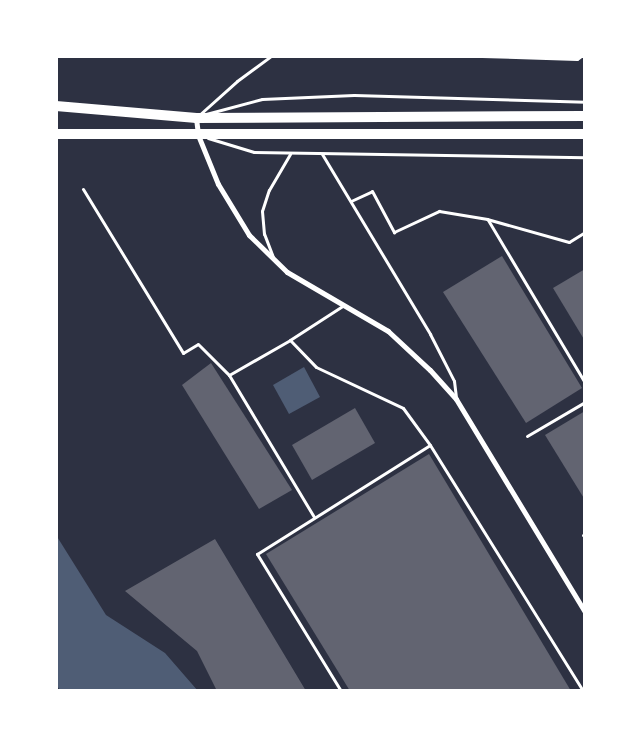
<!DOCTYPE html>
<html>
<head>
<meta charset="utf-8">
<style>
  body { margin:0 }
  #map { position:relative; width:641px; height:747px; overflow:hidden; background:#2d3142; font-family:"Source Sans 3",sans-serif }
  div>[style] { position:absolute }
  .water>* { inset:0; background:#4f5d75 }
  .building>* { inset:0; background:#626471 }
  .service>* { height:3px; margin:-1.5px; padding:0 1.5px; transform-origin:1.5px; border-radius:1.5px; background:#fff }
  .minor>* { height:5px; margin:-2.5px; padding:0 2.5px; transform-origin:2.5px; border-radius:2.5px; background:#fff }
  .primary>* { height:10px; margin:-5px; padding:0 5px; transform-origin:5px; border-radius:5px; background:#fff }
  span { translate:-50% -50%; white-space:nowrap; text-align:center; line-height:1.15; -webkit-text-stroke:4px #fff; paint-order:stroke }
  .frame { position:absolute; inset:0; border:58px solid #fff; pointer-events:none }
</style>
</head>
<body>
<div id="map">
  <div class="water">
    <div style="clip-path:polygon(304px 367px,320px 397px,289px 414px,273px 385px)"></div>
    <div style="clip-path:polygon(56px 535px,106px 615px,165px 653px,198px 691px,61px 691px,56px 685px)"></div>
  </div>
  <div class="building">
    <div style="clip-path:polygon(502px 256px,582px 388px,526px 423px,443px 292px)"></div>
    <div style="clip-path:polygon(585px 269px,585px 341px,553px 288px)"></div>
    <div style="clip-path:polygon(211px 363px,292px 490px,259px 509px,182px 385px)"></div>
    <div style="clip-path:polygon(355px 408px,375px 443px,312px 480px,292px 445px)"></div>
    <div style="clip-path:polygon(585px 411px,585px 500px,545px 435px)"></div>
    <div style="clip-path:polygon(429px 454px,571px 691px,350px 691px,266px 554px)"></div>
    <div style="clip-path:polygon(215px 539px,306px 691px,217px 691px,197px 651px,125px 591px)"></div>
  </div>
  <div class="service">
    <div style="left:482px;top:56px;width:95px;rotate:1.8deg"></div>
    <div style="left:577px;top:59px;width:5px;rotate:-37deg"></div>
    <div style="left:206px;top:114px;width:58px;rotate:-15deg"></div>
    <div style="left:262px;top:99px;width:92px;rotate:-2.5deg"></div>
    <div style="left:354px;top:95px;width:231px;rotate:1.7deg"></div>
    <div style="left:198px;top:116px;width:52px;rotate:-41.9deg"></div>
    <div style="left:237px;top:81px;width:42px;rotate:-36.3deg"></div>
    <div style="left:208px;top:138px;width:48px;rotate:16.9deg"></div>
    <div style="left:254px;top:152px;width:331px;rotate:0.9deg"></div>
    <div style="left:322px;top:154px;width:210px;rotate:59deg"></div>
    <div style="left:430px;top:334px;width:53px;rotate:62.9deg"></div>
    <div style="left:454px;top:381px;width:17px;rotate:83deg"></div>
    <div style="left:83px;top:189px;width:192px;rotate:58.6deg"></div>
    <div style="left:183px;top:353px;width:17px;rotate:-31deg"></div>
    <div style="left:198px;top:344px;width:44px;rotate:45deg"></div>
    <div style="left:229px;top:375px;width:165px;rotate:59.1deg"></div>
    <div style="left:351px;top:201px;width:23px;rotate:-25deg"></div>
    <div style="left:372px;top:191px;width:47px;rotate:61.8deg"></div>
    <div style="left:394px;top:232px;width:50px;rotate:-25deg"></div>
    <div style="left:439px;top:211px;width:49px;rotate:9.5deg"></div>
    <div style="left:487px;top:219px;width:85px;rotate:15.7deg"></div>
    <div style="left:569px;top:242px;width:19px;rotate:-32deg"></div>
    <div style="left:488px;top:220px;width:190px;rotate:59.2deg"></div>
    <div style="left:273px;top:257px;width:25px;rotate:-111deg"></div>
    <div style="left:264px;top:234px;width:23px;rotate:-95deg"></div>
    <div style="left:262px;top:211px;width:22px;rotate:-72deg"></div>
    <div style="left:269px;top:190px;width:42px;rotate:-59.7deg"></div>
    <div style="left:344px;top:305px;width:64px;rotate:147.1deg"></div>
    <div style="left:290px;top:340px;width:37px;rotate:46deg"></div>
    <div style="left:316px;top:367px;width:96px;rotate:25.2deg"></div>
    <div style="left:403px;top:408px;width:46px;rotate:53.9deg"></div>
    <div style="left:430px;top:445px;width:290px;rotate:58.1deg"></div>
    <div style="left:229px;top:375px;width:70px;rotate:-29.8deg"></div>
    <div style="left:527px;top:436px;width:67px;rotate:-30.4deg"></div>
    <div style="left:583px;top:535px;width:2px;rotate:-27deg"></div>
    <div style="left:341px;top:691px;width:161px;rotate:-121.5deg"></div>
    <div style="left:257px;top:554px;width:204px;rotate:-32.2deg"></div>
  </div>
  <div class="minor">
    <div style="left:196px;top:118px;width:17px;rotate:83deg"></div>
    <div style="left:198px;top:135px;width:53px;rotate:67.8deg"></div>
    <div style="left:218px;top:184px;width:60px;rotate:58.7deg"></div>
    <div style="left:249px;top:235px;width:53px;rotate:44.2deg"></div>
    <div style="left:287px;top:272px;width:117px;rotate:30.3deg"></div>
    <div style="left:388px;top:331px;width:57px;rotate:42.9deg"></div>
    <div style="left:430px;top:370px;width:39px;rotate:48deg"></div>
    <div style="left:456px;top:399px;width:249px;rotate:58.8deg"></div>
  </div>
  <div class="primary">
    <div style="left:56px;top:106px;width:141px;rotate:4.9deg"></div>
    <div style="left:196px;top:118px;width:389px;rotate:-0.3deg"></div>
    <div style="left:56px;top:134px;width:529px"></div>
  </div>
  <div class="frame"></div>
</div>
</body>
</html>
